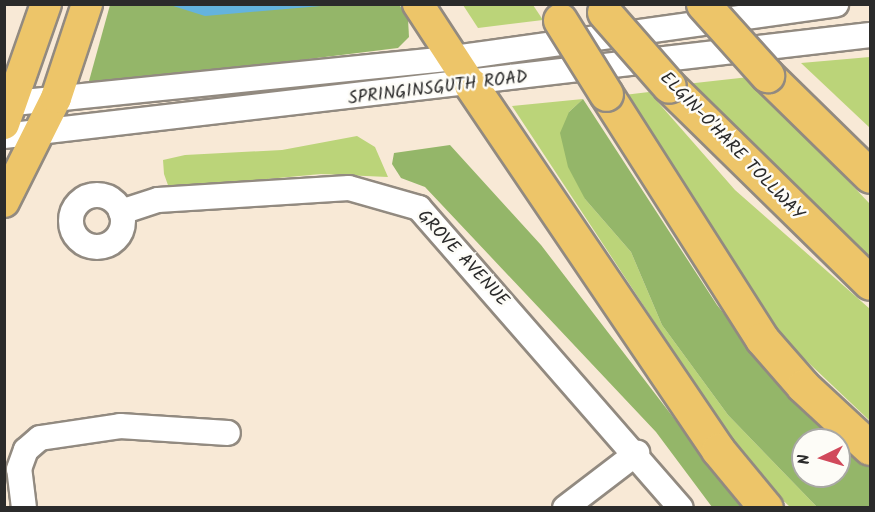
<!DOCTYPE html>
<html>
<head>
<meta charset="utf-8">
<style>
  body { margin:0 }
  #map { position:relative; width:875px; height:512px; overflow:hidden; background:#f8e9d6; font-family:Kalam,sans-serif }
  div>[style] { position:absolute }
  .green>* { inset:0; background:#bbd479 }
  .forest>* { inset:0; background:#94b669 }
  .water>* { inset:0; background:#64b3de }
  .roads { filter:drop-shadow(2px 0 #928a80) drop-shadow(-2px 0 #928a80) drop-shadow(0 2px #928a80) drop-shadow(0 -2px #928a80) }
  .minor>* { height:24px; margin:-12px; padding:0 12px; transform-origin:12px; border-radius:12px; background:#fff }
  .minor>.ring { margin:-12px; padding:0; box-sizing:content-box; background:none; border:24px solid #fff; border-radius:50% }
  .major>* { height:30px; margin:-15px; padding:0 15px; transform-origin:15px; border-radius:15px; background:#edc569 }
  .highway>* { height:33px; margin:-16.5px; padding:0 16.5px; transform-origin:16.5px; border-radius:16.5px; background:#edc569 }
  .bridges { filter:drop-shadow(2px 0 #928a80) drop-shadow(-2px 0 #928a80) drop-shadow(0 2px #928a80) drop-shadow(0 -2px #928a80) }
  .highway-bridge>* { height:33px; margin:-16.5px; padding:0 16.5px; transform-origin:16.5px; border-radius:16.5px; background:#edc569 }
  span { translate:-50% -50%; white-space:nowrap; text-align:center; line-height:1.15; -webkit-text-stroke:5px #fdfcf7; paint-order:stroke }
  .street-label { font-size:18px; color:#2b2b2b }
  .frame { position:absolute; inset:0; border:6px solid #2b2b2b; pointer-events:none }
  .north { position:absolute; left:791px; top:428px; width:60px; height:60px; box-sizing:border-box; background:#fdfcf7; border:2px solid #a9a8a5; border-radius:50%; rotate:265deg; font-size:16px; font-weight:700; line-height:24px; text-align:center; color:#2b2b2b }
  .north::after { content:''; display:block; margin:auto; width:21px; height:27px; background:#d1495b; clip-path:polygon(50% 0,100% 100%,50% 72%,0 100%) }
</style>
</head>
<body>
<div id="map">
  <div class="green">
    <div style="clip-path:polygon(463px 5px,533px 5px,543px 20px,478px 28px)"></div>
    <div style="clip-path:polygon(870px 57px,870px 128px,801px 63px)"></div>
    <div style="clip-path:polygon(749px 77px,870px 204px,870px 261px,686px 84px)"></div>
    <div style="clip-path:polygon(649px 92px,735px 190px,870px 309px,870px 421px,775px 331px,624px 95px)"></div>
    <div style="clip-path:polygon(583px 99px,569px 112px,585px 199px,631px 252px,662px 325px,728px 415px,817px 507px,790px 507px,754px 473px,512px 106px)"></div>
    <div style="clip-path:polygon(357px 136px,375px 147px,388px 177px,321px 174px,169px 188px,164px 174px,163px 160px,185px 155px,282px 150px)"></div>
  </div>
  <div class="forest">
    <div style="clip-path:polygon(399px 4px,408px 19px,409px 37px,398px 48px,98px 85px,89px 81px,110px 5px)"></div>
    <div style="clip-path:polygon(583px 99px,717px 305px,779px 383px,839px 440px,803px 440px,803px 476px,839px 476px,839px 440px,870px 467px,870px 507px,817px 507px,728px 415px,662px 325px,631px 252px,585px 199px,568px 167px,560px 133px,569px 112px)"></div>
    <div style="clip-path:polygon(450px 145px,541px 245px,742px 507px,712px 507px,656px 432px,425px 187px,401px 178px,392px 164px,394px 153px)"></div>
  </div>
  <div class="water">
    <div style="clip-path:polygon(170px 5px,170px 4px,333px 5px,205px 16px)"></div>
  </div>
  <div class="roads">
    <div class="minor">
      <div style="left:4px;top:104px;width:452px;rotate:-5.8deg"></div>
      <div style="left:454px;top:58px;width:386px;rotate:-8deg"></div>
      <div style="left:4px;top:136px;width:872px;rotate:-6.65deg"></div>
      <div class="ring" style="left:71px;top:195px;width:28px;height:28px"></div>
      <div style="left:121px;top:212px;width:39px;rotate:-18deg"></div>
      <div style="left:158px;top:200px;width:191px;rotate:-3.6deg"></div>
      <div style="left:349px;top:188px;width:73px;rotate:15.9deg"></div>
      <div style="left:419px;top:208px;width:398px;rotate:48.9deg"></div>
      <div style="left:24px;top:508px;width:39px;rotate:-97deg"></div>
      <div style="left:19px;top:469px;width:20px;rotate:-70deg"></div>
      <div style="left:26px;top:450px;width:18px;rotate:-41deg"></div>
      <div style="left:40px;top:438px;width:81px;rotate:-8.5deg"></div>
      <div style="left:120px;top:426px;width:108px;rotate:3.7deg"></div>
      <div style="left:565px;top:508px;width:91px;rotate:-37.4deg"></div>
    </div>
    <div class="major">
      <div style="left:418px;top:4px;width:97px;rotate:56.8deg"></div>
      <div style="left:4px;top:124px;width:127px;rotate:-70.7deg"></div>
      <div style="left:4px;top:202px;width:116px;rotate:-63.4deg"></div>
      <div style="left:56px;top:98px;width:99px;rotate:-71.7deg"></div>
    </div>
    <div class="highway">
      <div style="left:767px;top:75px;width:144px;rotate:44.4deg"></div>
      <div style="left:471px;top:85px;width:441px;rotate:55.9deg"></div>
      <div style="left:718px;top:450px;width:75px;rotate:50.4deg"></div>
      <div style="left:669px;top:86px;width:281px;rotate:44.4deg"></div>
      <div style="left:606px;top:94px;width:290px;rotate:57.5deg"></div>
      <div style="left:762px;top:339px;width:62px;rotate:48.9deg"></div>
      <div style="left:803px;top:386px;width:91px;rotate:42.8deg"></div>
    </div>
  </div>
  <div class="bridges">
    <div class="highway-bridge">
      <div style="left:703px;top:4px;width:96px;rotate:48deg"></div>
      <div style="left:604px;top:12px;width:98px;rotate:48.7deg"></div>
      <div style="left:560px;top:20px;width:87px;rotate:58.1deg"></div>
    </div>
  </div>
  <div class="street-label">
    <span style="left:438px;top:89px;rotate:-7deg">SPRINGINSGUTH ROAD</span>
    <span style="left:731px;top:147px;rotate:46deg">ELGIN-O'HARE TOLLWAY</span>
    <span style="left:462px;top:259px;rotate:47deg">GROVE AVENUE</span>
  </div>
  <div class="frame"></div>
  <div class="north">N</div>
</div>
</body>
</html>
